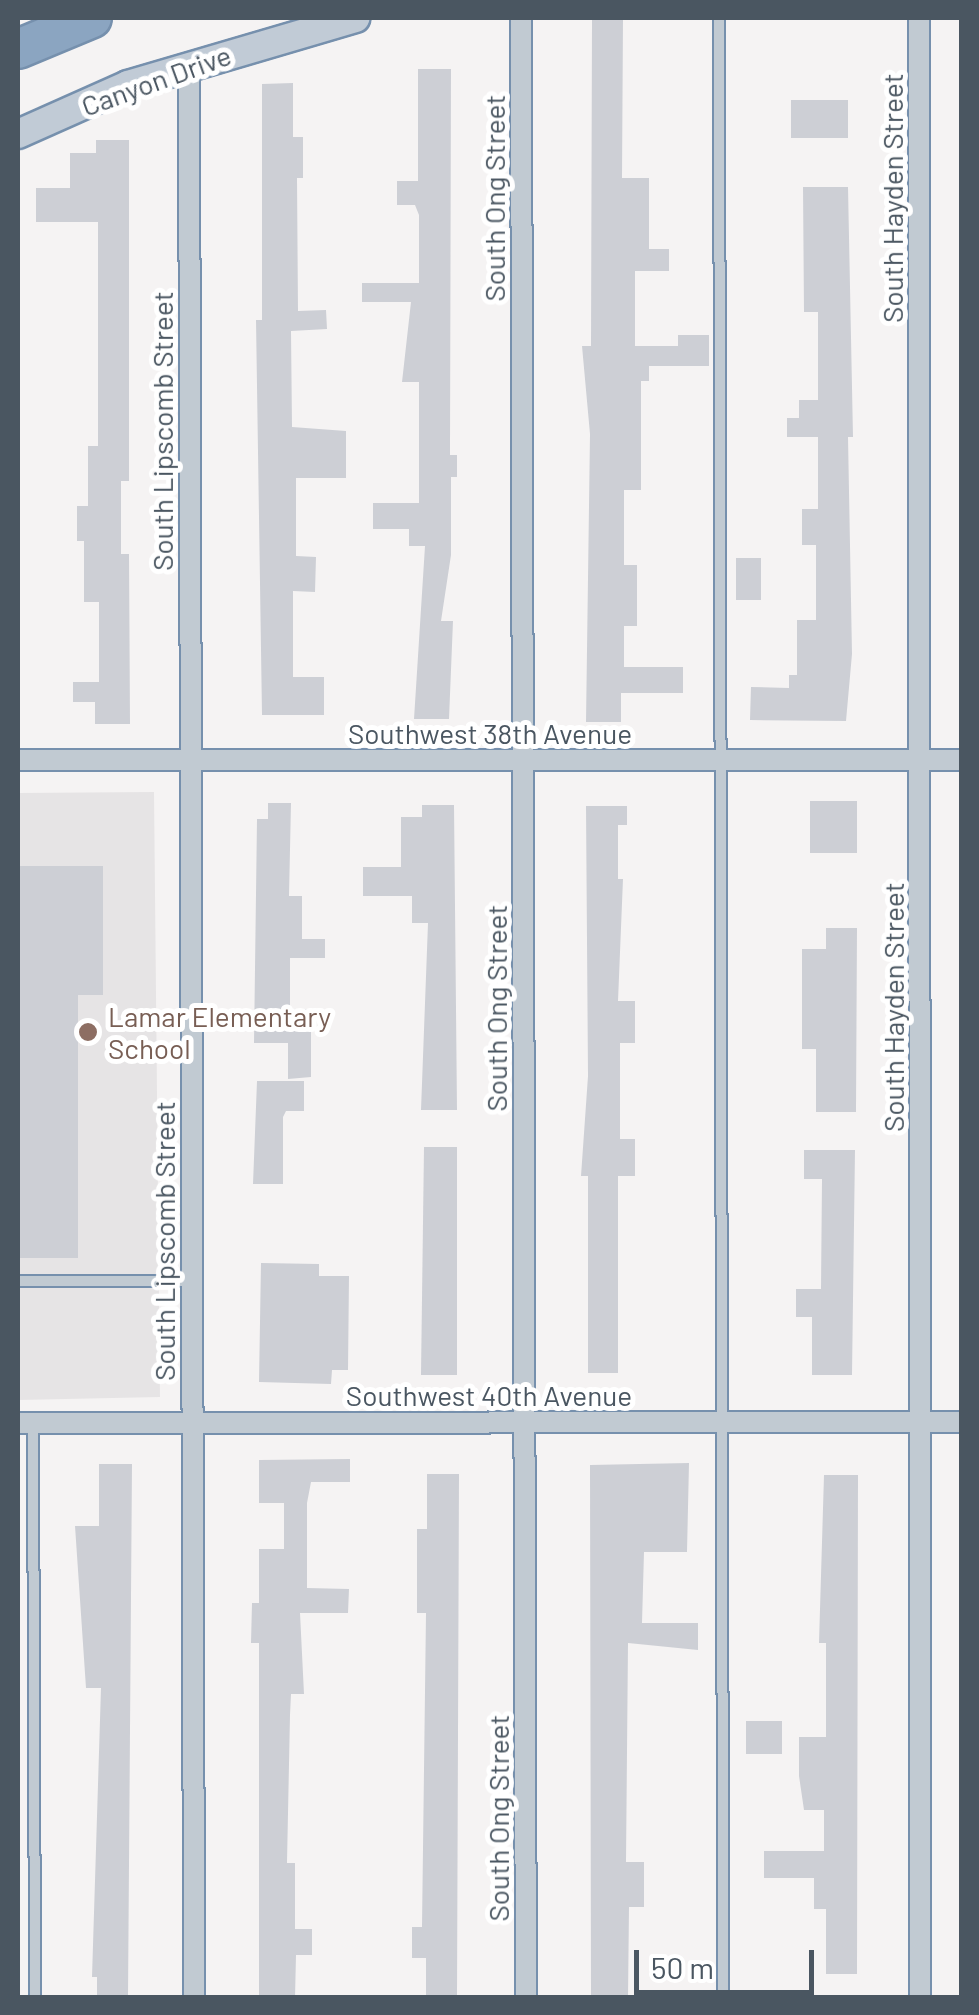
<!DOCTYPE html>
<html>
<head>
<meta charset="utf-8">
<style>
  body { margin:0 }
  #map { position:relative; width:979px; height:2015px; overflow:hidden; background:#f5f3f3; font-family:Barlow,sans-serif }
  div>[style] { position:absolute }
  .education>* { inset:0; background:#e6e4e5 }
  .building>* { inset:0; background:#cdcfd5 }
  .roads { filter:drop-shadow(2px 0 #7690ad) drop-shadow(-2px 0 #7690ad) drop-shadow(0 2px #7690ad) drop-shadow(0 -2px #7690ad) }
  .lane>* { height:10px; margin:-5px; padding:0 5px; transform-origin:5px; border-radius:5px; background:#c1cad2 }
  .street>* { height:20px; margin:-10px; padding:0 10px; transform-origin:10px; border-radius:10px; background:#c1cad2 }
  .secondary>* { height:28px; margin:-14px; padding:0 14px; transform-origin:14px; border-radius:14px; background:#c1cbd6 }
  .highway>* { height:38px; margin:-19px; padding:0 19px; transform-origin:19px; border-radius:19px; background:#8ba5c1 }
  .dots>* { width:28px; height:28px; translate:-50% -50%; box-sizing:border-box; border:5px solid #fff; border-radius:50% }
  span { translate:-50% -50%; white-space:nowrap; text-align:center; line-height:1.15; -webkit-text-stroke:10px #fff; paint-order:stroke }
  .street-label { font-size:28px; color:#4a5661 }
  .education-label { font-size:28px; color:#785e54 }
  .left { translate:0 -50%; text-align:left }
  .frame { position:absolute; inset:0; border:20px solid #4a5661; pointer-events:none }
  .scale { position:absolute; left:634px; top:1950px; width:180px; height:45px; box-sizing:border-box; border:5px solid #4a5661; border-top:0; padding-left:12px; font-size:30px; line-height:35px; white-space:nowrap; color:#4a5661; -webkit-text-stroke:8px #fff; paint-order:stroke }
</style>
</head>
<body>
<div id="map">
  <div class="education">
    <div style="clip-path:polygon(154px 792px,160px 1397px,18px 1400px,18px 793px)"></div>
  </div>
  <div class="building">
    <div style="clip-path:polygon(592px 18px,623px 18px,622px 178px,649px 178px,649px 249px,669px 249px,669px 271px,635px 271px,635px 346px,678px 346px,678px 335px,709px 335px,709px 366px,649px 366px,649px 381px,641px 381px,641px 490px,624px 490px,624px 565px,637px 565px,637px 626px,624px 626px,624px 667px,683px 667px,683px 693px,621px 693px,621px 722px,586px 722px,590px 434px,582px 346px,591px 346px)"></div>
    <div style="clip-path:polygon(418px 69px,451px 69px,450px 455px,457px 455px,457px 477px,451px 477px,451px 555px,441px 621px,453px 621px,449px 719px,414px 719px,425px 546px,409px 546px,409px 529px,373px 529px,373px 503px,419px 503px,419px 382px,402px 382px,411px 302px,362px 302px,362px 283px,419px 283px,419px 215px,415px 205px,397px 205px,397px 181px,418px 181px)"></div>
    <div style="clip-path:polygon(293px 83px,293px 137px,303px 137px,303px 178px,297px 178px,298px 311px,326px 310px,327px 329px,291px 331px,292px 427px,346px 431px,346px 478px,296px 478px,296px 556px,316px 557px,315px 592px,293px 591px,293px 677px,324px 677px,324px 715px,262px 715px,256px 320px,262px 320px,262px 84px)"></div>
    <div style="clip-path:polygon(791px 100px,848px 100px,848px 138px,791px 138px)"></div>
    <div style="clip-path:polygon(96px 140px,129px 140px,129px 481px,121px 481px,121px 554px,129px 554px,130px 724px,95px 724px,95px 702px,73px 702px,73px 682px,99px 682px,99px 602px,84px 602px,84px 541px,77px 541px,77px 506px,88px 506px,88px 446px,98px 446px,98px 222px,36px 222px,36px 188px,70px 188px,70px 153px,96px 153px)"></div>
    <div style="clip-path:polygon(803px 187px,848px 187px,853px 437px,848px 437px,852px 654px,846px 721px,750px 720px,751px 687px,789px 688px,789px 675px,797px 675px,797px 620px,816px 620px,816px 545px,802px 545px,802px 509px,818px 509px,818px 437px,787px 437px,787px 418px,799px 418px,799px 400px,818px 400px,818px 312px,804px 312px)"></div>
    <div style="clip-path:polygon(736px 558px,761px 558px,761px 600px,736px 600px)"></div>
    <div style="clip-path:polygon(810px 801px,857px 801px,857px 853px,810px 853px)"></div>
    <div style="clip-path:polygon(268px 803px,291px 803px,289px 896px,302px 896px,302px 939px,325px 939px,325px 958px,290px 958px,290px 1009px,311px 1009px,311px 1077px,288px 1079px,288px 1043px,254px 1043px,257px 819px,268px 819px)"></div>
    <div style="clip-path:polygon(422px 805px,454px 805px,457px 1110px,421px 1110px,428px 923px,412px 923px,412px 896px,363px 896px,363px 867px,401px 867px,401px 817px,422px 817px)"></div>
    <div style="clip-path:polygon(586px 806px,627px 806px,627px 825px,618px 825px,618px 879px,623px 879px,618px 1001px,635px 1001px,635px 1043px,620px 1043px,620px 1139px,635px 1139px,635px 1176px,618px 1176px,618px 1373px,588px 1373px,588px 1176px,581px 1176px,588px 1076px)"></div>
    <div style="clip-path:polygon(18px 866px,103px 866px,103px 995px,78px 995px,78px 1258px,18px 1258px)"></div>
    <div style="clip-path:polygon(826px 928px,857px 928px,856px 1112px,816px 1112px,816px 1049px,802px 1049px,802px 949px,826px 949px)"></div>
    <div style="clip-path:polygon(257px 1081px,304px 1081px,304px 1111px,286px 1111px,283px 1117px,283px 1184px,253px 1184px)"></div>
    <div style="clip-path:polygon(424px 1147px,457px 1147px,457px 1375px,421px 1375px)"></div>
    <div style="clip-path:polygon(804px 1150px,855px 1150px,852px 1375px,812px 1375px,812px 1317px,796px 1317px,796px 1289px,821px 1289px,822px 1179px,804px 1179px)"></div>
    <div style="clip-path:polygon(261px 1263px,319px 1264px,319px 1276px,349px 1276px,348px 1370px,332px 1370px,331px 1384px,259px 1382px)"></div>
    <div style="clip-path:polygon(350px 1459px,350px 1482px,311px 1482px,307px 1503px,307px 1588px,349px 1589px,348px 1613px,300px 1613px,304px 1694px,291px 1694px,290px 1715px,287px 1863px,295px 1863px,295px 1929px,312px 1929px,312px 1955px,296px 1955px,295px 1998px,259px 1998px,259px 1643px,251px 1643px,252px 1603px,259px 1603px,259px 1549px,284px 1549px,284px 1503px,259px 1503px,259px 1460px)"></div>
    <div style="clip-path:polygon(689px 1463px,687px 1552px,644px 1552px,642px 1623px,698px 1623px,698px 1650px,628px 1643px,626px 1862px,644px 1862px,644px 1907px,629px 1907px,628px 1998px,591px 1998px,590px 1465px)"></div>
    <div style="clip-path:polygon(99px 1464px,132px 1464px,128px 1998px,97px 1998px,97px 1977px,92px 1977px,101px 1688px,86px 1688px,75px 1526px,99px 1526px)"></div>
    <div style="clip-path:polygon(427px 1474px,459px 1474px,457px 1998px,426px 1998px,426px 1958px,412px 1958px,412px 1927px,422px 1927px,426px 1613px,417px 1613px,417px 1529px,427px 1529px)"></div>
    <div style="clip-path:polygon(824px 1475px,858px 1475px,857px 1974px,826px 1974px,826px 1909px,814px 1909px,814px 1878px,764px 1878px,764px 1851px,824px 1851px,824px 1810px,804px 1810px,799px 1776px,799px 1737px,826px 1737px,826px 1643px,819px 1643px)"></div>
    <div style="clip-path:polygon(746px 1721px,782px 1721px,782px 1754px,746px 1754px)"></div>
  </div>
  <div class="roads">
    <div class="lane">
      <div style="left:719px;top:18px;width:1980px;rotate:89.88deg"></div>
      <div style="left:18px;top:1281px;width:173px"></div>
      <div style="left:33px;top:1424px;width:574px;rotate:89.8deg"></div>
    </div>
    <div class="street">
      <div style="left:521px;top:18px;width:1980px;rotate:89.86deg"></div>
      <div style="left:919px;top:18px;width:1980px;rotate:89.97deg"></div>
      <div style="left:189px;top:65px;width:1933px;rotate:89.85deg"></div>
      <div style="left:18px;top:760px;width:944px"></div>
      <div style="left:18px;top:1423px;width:944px;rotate:-0.06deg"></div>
    </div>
    <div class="secondary">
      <div style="left:18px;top:134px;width:120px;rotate:-24deg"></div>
      <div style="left:128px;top:85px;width:237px;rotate:-16.4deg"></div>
    </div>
    <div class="highway">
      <div style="left:18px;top:49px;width:80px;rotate:-22.7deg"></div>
    </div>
  </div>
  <div class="dots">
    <div style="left:88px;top:1032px;background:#8d6e63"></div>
  </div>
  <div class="street-label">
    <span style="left:156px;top:80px;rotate:-20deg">Canyon Drive</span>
    <span style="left:494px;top:198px;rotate:-90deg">South Ong Street</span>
    <span style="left:892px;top:198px;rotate:-90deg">South Hayden Street</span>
    <span style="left:162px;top:431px;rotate:-90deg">South Lipscomb Street</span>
    <span style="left:490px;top:733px">Southwest 38th Avenue</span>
    <span style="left:893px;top:1007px;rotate:-90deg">South Hayden Street</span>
    <span style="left:496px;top:1008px;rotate:-90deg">South Ong Street</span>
    <span style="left:164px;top:1241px;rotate:-90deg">South Lipscomb Street</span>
    <span style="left:489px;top:1395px">Southwest 40th Avenue</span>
    <span style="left:498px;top:1818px;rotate:-90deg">South Ong Street</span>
  </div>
  <div class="education-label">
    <span class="left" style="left:108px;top:1032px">Lamar Elementary<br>School</span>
  </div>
  <div class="frame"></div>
  <div class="scale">50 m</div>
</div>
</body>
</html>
